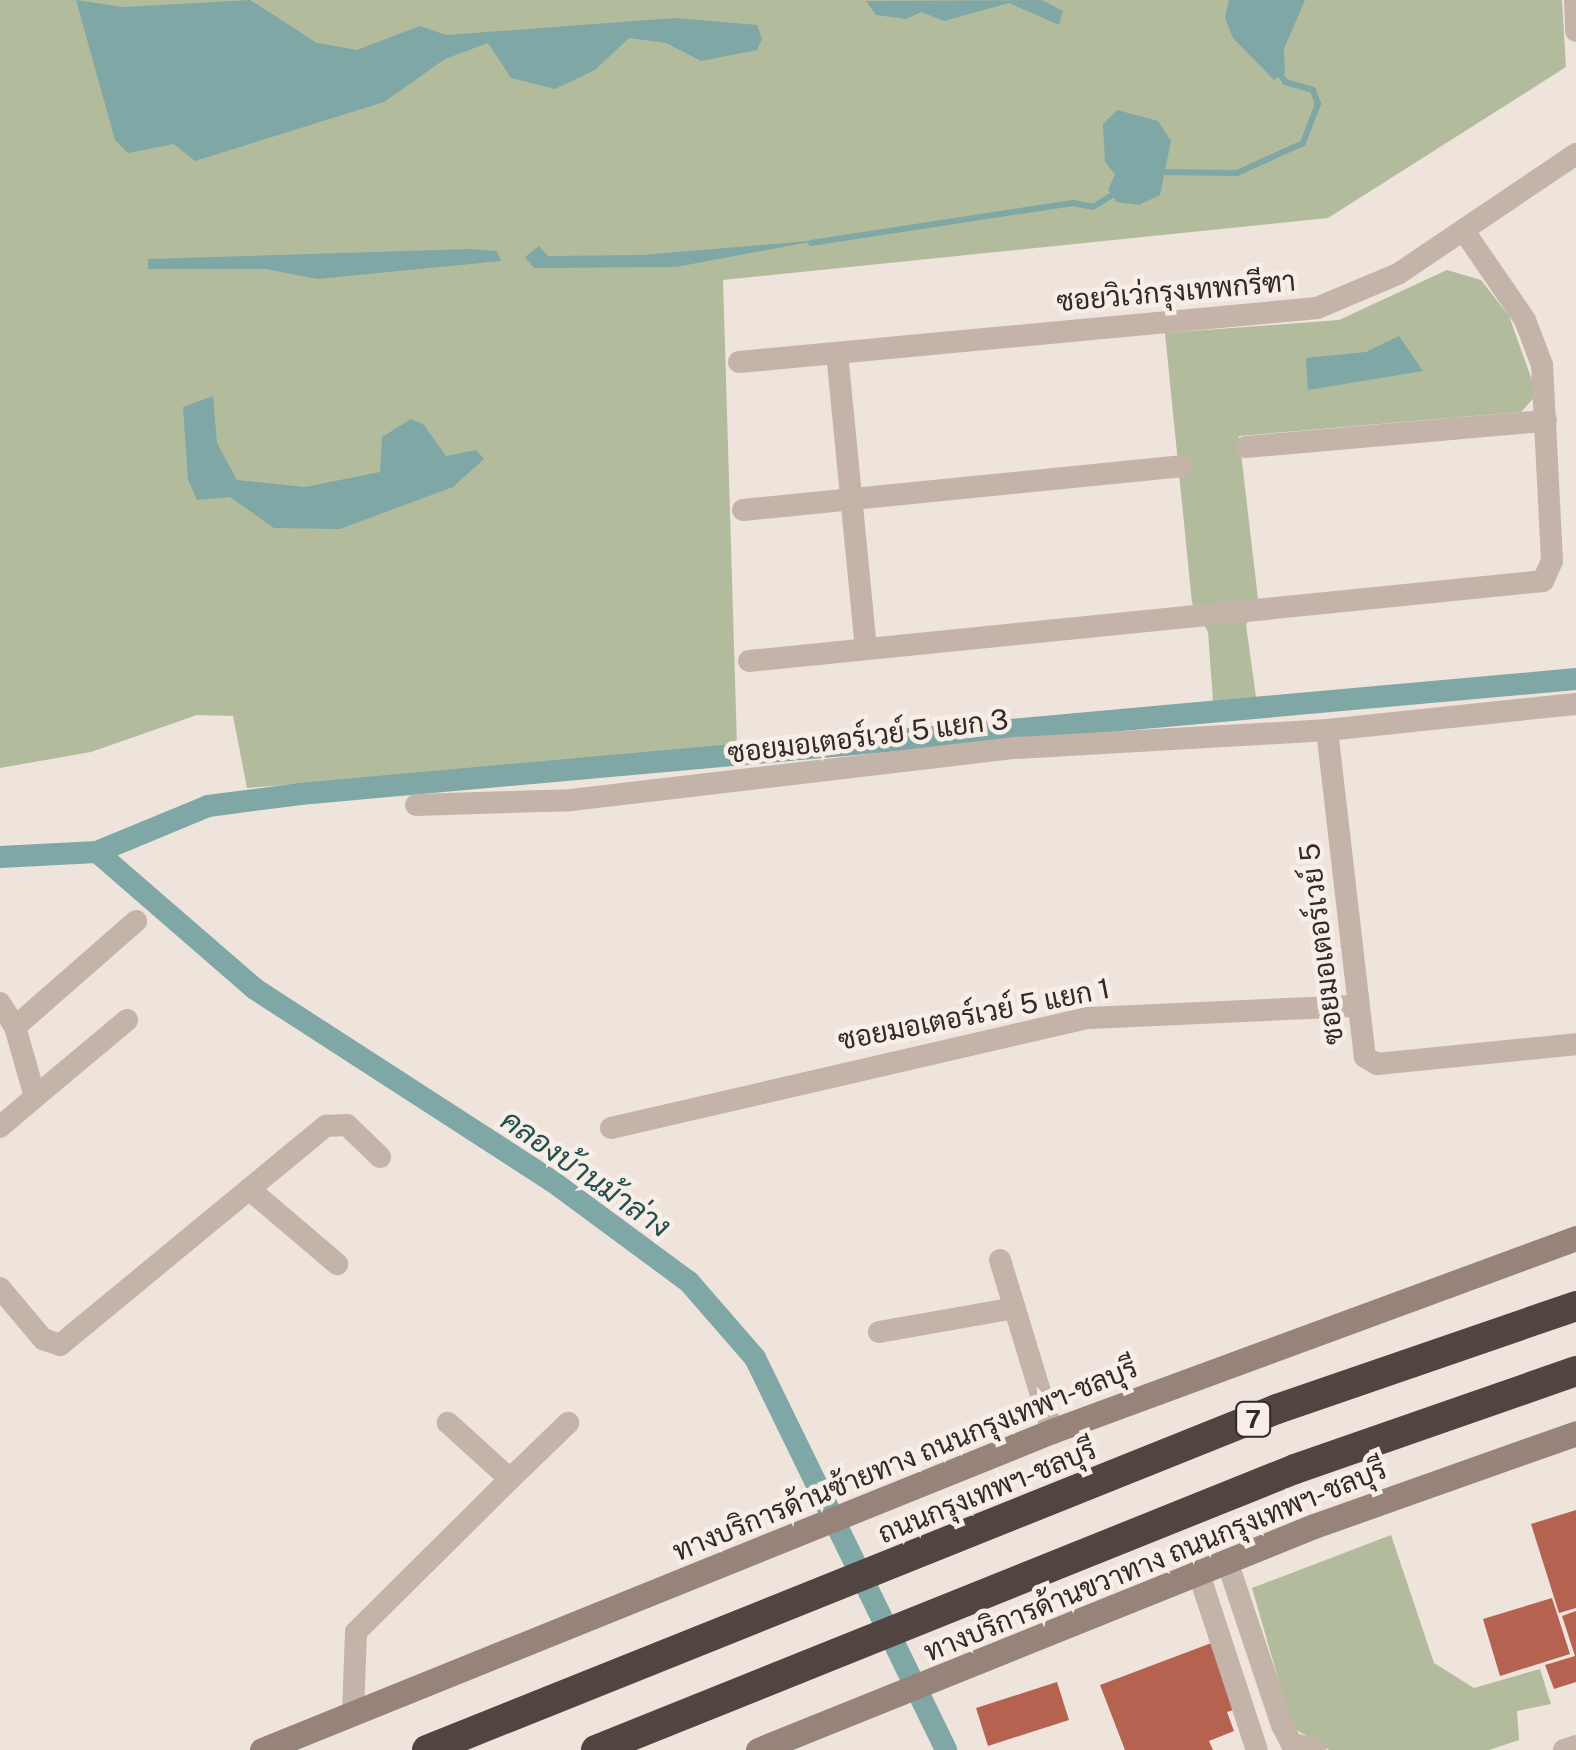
<!DOCTYPE html>
<html>
<head>
<meta charset="utf-8">
<style>
  body { margin:0 }
  #map { position:relative; width:1576px; height:1750px; overflow:hidden; background:#eee4db; font-family:"Public Sans",Sarabun,sans-serif }
  div>[style] { position:absolute }
  .green>* { inset:0; background:#b3bb9d }
  .water>* { inset:0; background:#7ea7a6 }
  .stream>* { height:6px; margin:-3px; padding:0 3px; transform-origin:3px; border-radius:3px; background:#7ea7a6 }
  .canal>* { height:22px; margin:-11px; padding:0 11px; transform-origin:11px; border-radius:11px; background:#7ea7a6 }
  .building>* { inset:0; background:#b66251 }
  .minor>* { height:22px; margin:-11px; padding:0 11px; transform-origin:11px; border-radius:11px; background:#c4b3a9 }
  .secondary>* { height:25px; margin:-12.5px; padding:0 12.5px; transform-origin:12.5px; border-radius:12.5px; background:#98837b }
  .motorway>* { height:30px; margin:-15px; padding:0 15px; transform-origin:15px; border-radius:15px; background:#524440 }
  span { translate:-50% -50%; white-space:nowrap; text-align:center; line-height:1.15; -webkit-text-stroke:9px #f6eee7; paint-order:stroke }
  .shield-label span { padding:2px 8px; background:#f6eee7; border:2px solid; border-radius:8px; -webkit-text-stroke-width:0 }
  .shield-label { font-size:25px; color:#332a28; font-weight:700 }
  .street-label { font-size:28px; color:#332a28 }
  .water-label { font-size:30px; color:#234f4e; font-style:italic }
</style>
</head>
<body>
<div id="map">
  <div class="green">
    <div style="clip-path:polygon(0 0,1562px 0,1566px 67px,1328px 218px,723px 280px,737px 745px,247px 788px,233px 716px,197px 715px,91px 752px,0 768px)"></div>
    <div style="clip-path:polygon(1447px 270px,1481px 280px,1509px 316px,1537px 394px,1521px 412px,1239px 436px,1258px 599px,1246px 625px,1256px 697px,1213px 701px,1208px 632px,1192px 603px,1165px 333px,1339px 320px)"></div>
    <div style="clip-path:polygon(1391px 1535px,1434px 1663px,1474px 1688px,1540px 1669px,1551px 1704px,1517px 1711px,1519px 1740px,1489px 1750px,1329px 1750px,1292px 1727px,1252px 1588px)"></div>
  </div>
  <div class="water">
    <div style="clip-path:polygon(76px 0,123px 7px,250px 0,317px 43px,357px 50px,420px 26px,446px 35px,675px 18px,757px 25px,762px 39px,757px 50px,701px 61px,666px 43px,629px 38px,595px 70px,555px 89px,511px 78px,488px 43px,445px 59px,384px 102px,195px 161px,174px 144px,128px 153px,115px 140px)"></div>
    <div style="clip-path:polygon(1042px 0,1063px 11px,1059px 25px,1009px 3px,944px 21px,921px 12px,906px 19px,876px 15px,866px 1px)"></div>
    <div style="clip-path:polygon(1229px 0,1305px 0,1284px 49px,1285px 73px,1274px 80px,1233px 38px,1225px 18px)"></div>
    <div style="clip-path:polygon(1117px 110px,1158px 121px,1171px 141px,1160px 195px,1139px 205px,1117px 202px,1108px 190px,1115px 174px,1105px 162px,1103px 124px)"></div>
    <div style="clip-path:polygon(820px 240px,676px 267px,534px 268px,525px 257px,539px 246px,548px 256px,642px 255px)"></div>
    <div style="clip-path:polygon(471px 249px,497px 251px,501px 261px,317px 279px,266px 269px,148px 269px,148px 259px)"></div>
    <div style="clip-path:polygon(1399px 336px,1423px 371px,1308px 390px,1306px 358px,1366px 352px)"></div>
    <div style="clip-path:polygon(213px 396px,217px 443px,237px 480px,305px 487px,380px 472px,382px 437px,411px 419px,424px 425px,446px 456px,476px 450px,484px 459px,453px 487px,340px 529px,274px 528px,230px 497px,197px 500px,188px 480px,183px 407px)"></div>
  </div>
  <div class="stream">
    <div style="left:1158px;top:172px;width:79px;rotate:0.7deg"></div>
    <div style="left:1237px;top:173px;width:72px;rotate:-24.4deg"></div>
    <div style="left:1303px;top:143px;width:42px;rotate:-69deg"></div>
    <div style="left:1318px;top:104px;width:15px;rotate:-110deg"></div>
    <div style="left:1313px;top:90px;width:29px;rotate:-164deg"></div>
    <div style="left:1285px;top:82px;width:14px;rotate:-120deg"></div>
    <div style="left:811px;top:243px;width:265px;rotate:-8.7deg"></div>
    <div style="left:1073px;top:203px;width:20px;rotate:11deg"></div>
    <div style="left:1093px;top:207px;width:31px;rotate:-32deg"></div>
  </div>
  <div class="canal">
    <div style="left:97px;top:852px;width:120px;rotate:-22.5deg"></div>
    <div style="left:208px;top:806px;width:93px;rotate:-7.4deg"></div>
    <div style="left:300px;top:794px;width:1281px;rotate:-5.15deg"></div>
    <div style="left:0;top:857px;width:97px;rotate:-3deg"></div>
    <div style="left:97px;top:852px;width:209px;rotate:40.9deg"></div>
    <div style="left:255px;top:989px;width:354px;rotate:32.9deg"></div>
    <div style="left:552px;top:1181px;width:170px;rotate:36.4deg"></div>
    <div style="left:689px;top:1282px;width:101px;rotate:49deg"></div>
    <div style="left:755px;top:1358px;width:436px;rotate:64deg"></div>
  </div>
  <div class="building">
    <div style="clip-path:polygon(1576px 1510px,1576px 1608px,1559px 1613px,1531px 1524px)"></div>
    <div style="clip-path:polygon(1552px 1598px,1570px 1654px,1500px 1676px,1483px 1619px)"></div>
    <div style="clip-path:polygon(1576px 1611px,1576px 1682px,1554px 1689px,1545px 1665px,1575px 1656px,1562px 1616px)"></div>
    <div style="clip-path:polygon(1214px 1642px,1239px 1708px,1227px 1712px,1234px 1731px,1209px 1741px,1213px 1750px,1125px 1750px,1100px 1685px)"></div>
    <div style="clip-path:polygon(1057px 1682px,1069px 1720px,988px 1746px,976px 1708px)"></div>
  </div>
  <div class="minor">
    <div style="left:1575px;top:0;width:31px;rotate:88deg"></div>
    <div style="left:837px;top:353px;width:297px;rotate:84.4deg"></div>
    <div style="left:739px;top:362px;width:581px;rotate:-5.34deg"></div>
    <div style="left:1317px;top:308px;width:88px;rotate:-22.8deg"></div>
    <div style="left:1398px;top:274px;width:215px;rotate:-34deg"></div>
    <div style="left:1246px;top:447px;width:301px;rotate:-5deg"></div>
    <div style="left:743px;top:510px;width:440px;rotate:-5.7deg"></div>
    <div style="left:749px;top:661px;width:798px;rotate:-5.75deg"></div>
    <div style="left:1543px;top:581px;width:22px;rotate:-66deg"></div>
    <div style="left:1552px;top:561px;width:196px;rotate:-92.9deg"></div>
    <div style="left:1542px;top:365px;width:48px;rotate:-110.7deg"></div>
    <div style="left:1525px;top:320px;width:108px;rotate:-124.4deg"></div>
    <div style="left:1327px;top:730px;width:329px;rotate:83.4deg"></div>
    <div style="left:1365px;top:1057px;width:14px;rotate:30deg"></div>
    <div style="left:1377px;top:1064px;width:200px;rotate:-5.7deg"></div>
    <div style="left:416px;top:805px;width:155px;rotate:-1.8deg"></div>
    <div style="left:571px;top:800px;width:449px;rotate:-6.7deg"></div>
    <div style="left:1017px;top:748px;width:311px;rotate:-3.3deg"></div>
    <div style="left:1327px;top:730px;width:250px;rotate:-6deg"></div>
    <div style="left:0;top:1003px;width:28px;rotate:58deg"></div>
    <div style="left:35px;top:1097px;width:120px;rotate:-39.9deg"></div>
    <div style="left:0;top:1127px;width:46px;rotate:-40.6deg"></div>
    <div style="left:35px;top:1097px;width:73px;rotate:-105.9deg"></div>
    <div style="left:15px;top:1027px;width:161px;rotate:-41.2deg"></div>
    <div style="left:611px;top:1128px;width:490px;rotate:-13deg"></div>
    <div style="left:1089px;top:1018px;width:266px;rotate:-2.6deg"></div>
    <div style="left:249px;top:1189px;width:116px;rotate:40.4deg"></div>
    <div style="left:1000px;top:1260px;width:179px;rotate:73.1deg"></div>
    <div style="left:0;top:1288px;width:67px;rotate:49.9deg"></div>
    <div style="left:43px;top:1339px;width:18px;rotate:19deg"></div>
    <div style="left:60px;top:1345px;width:345px;rotate:-39.5deg"></div>
    <div style="left:326px;top:1126px;width:21px;rotate:-3deg"></div>
    <div style="left:347px;top:1125px;width:46px;rotate:44.1deg"></div>
    <div style="left:879px;top:1332px;width:138px;rotate:-10deg"></div>
    <div style="left:510px;top:1479px;width:81px;rotate:-44deg"></div>
    <div style="left:1227px;top:1561px;width:173px;rotate:71.5deg"></div>
    <div style="left:1282px;top:1725px;width:20px;rotate:63deg"></div>
    <div style="left:1291px;top:1743px;width:25px;rotate:16deg"></div>
    <div style="left:1198px;top:1571px;width:188px;rotate:71.8deg"></div>
    <div style="left:353px;top:1714px;width:82px;rotate:-87.9deg"></div>
    <div style="left:356px;top:1632px;width:217px;rotate:-44.8deg"></div>
    <div style="left:510px;top:1479px;width:84px;rotate:-137.9deg"></div>
    <div style="left:1564px;top:1750px;width:13px;rotate:-18deg"></div>
  </div>
  <div class="secondary">
    <div style="left:262px;top:1750px;width:852px;rotate:-21.99deg"></div>
    <div style="left:1052px;top:1431px;width:558px;rotate:-20.22deg"></div>
    <div style="left:758px;top:1750px;width:599px;rotate:-21.94deg"></div>
    <div style="left:1314px;top:1526px;width:278px;rotate:-19.5deg"></div>
  </div>
  <div class="motorway">
    <div style="left:427px;top:1750px;width:916px;rotate:-21.86deg"></div>
    <div style="left:1277px;top:1409px;width:316px;rotate:-19deg"></div>
    <div style="left:596px;top:1750px;width:753px;rotate:-21.9deg"></div>
    <div style="left:1295px;top:1469px;width:298px;rotate:-19.2deg"></div>
  </div>
  <div class="shield-label">
    <span style="left:1253px;top:1419px">7</span>
  </div>
  <div class="street-label">
    <span style="left:1176px;top:291px;rotate:-5deg">ซอยวิเว่กรุงเทพกรีฑา</span>
    <span style="left:868px;top:736px;rotate:-7deg">ซอยมอเตอร์เวย์ 5 แยก 3</span>
    <span style="left:1321px;top:944px;rotate:-97deg">ซอยมอเตอร์เวย์ 5</span>
    <span style="left:974px;top:1014px;rotate:-11deg">ซอยมอเตอร์เวย์ 5 แยก 1</span>
    <span style="left:905px;top:1459px;rotate:-22deg">ทางบริการด้านซ้ายทาง ถนนกรุงเทพฯ-ชลบุรี</span>
    <span style="left:987px;top:1491px;rotate:-22deg">ถนนกรุงเทพฯ-ชลบุรี</span>
    <span style="left:1155px;top:1560px;rotate:-22deg">ทางบริการด้านขวาทาง ถนนกรุงเทพฯ-ชลบุรี</span>
  </div>
  <div class="water-label">
    <span style="left:586px;top:1173px;rotate:35deg">คลองบ้านม้าล่าง</span>
  </div>
</div>
</body>
</html>
